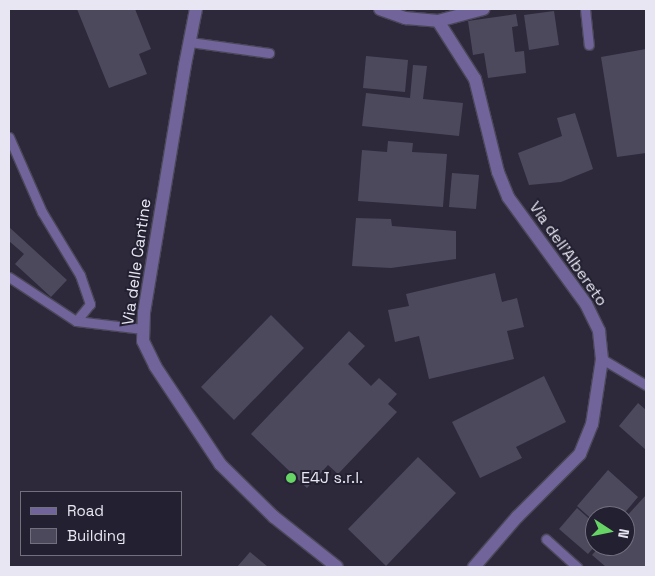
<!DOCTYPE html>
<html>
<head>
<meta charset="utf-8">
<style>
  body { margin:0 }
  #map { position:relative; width:655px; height:576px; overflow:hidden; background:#2d293b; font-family:"Space Grotesk",sans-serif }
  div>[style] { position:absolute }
  .building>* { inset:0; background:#4d495d }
  .roads { filter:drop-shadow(1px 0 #4b4758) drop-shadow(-1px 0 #4b4758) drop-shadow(0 1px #4b4758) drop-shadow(0 -1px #4b4758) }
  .lane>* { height:9px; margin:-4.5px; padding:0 4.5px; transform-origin:4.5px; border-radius:4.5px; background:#70649b }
  .street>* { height:12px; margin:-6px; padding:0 6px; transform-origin:6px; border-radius:6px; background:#70649b }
  .dots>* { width:14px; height:14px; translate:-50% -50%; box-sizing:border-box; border:2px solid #232031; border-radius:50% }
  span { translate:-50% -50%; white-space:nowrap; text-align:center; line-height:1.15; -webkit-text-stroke:4px #232031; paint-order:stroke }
  .street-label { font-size:16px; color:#e8e6f2 }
  .poi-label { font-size:16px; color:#e8e6f2 }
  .left { translate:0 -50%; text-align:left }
  .frame { position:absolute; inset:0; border:10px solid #e8e6f2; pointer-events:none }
  .legend { position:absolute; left:20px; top:491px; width:162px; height:65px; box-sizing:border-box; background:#232031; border:1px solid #726f7e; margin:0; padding:6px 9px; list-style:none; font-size:15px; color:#e8e6f2 }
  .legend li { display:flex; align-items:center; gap:10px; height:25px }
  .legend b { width:25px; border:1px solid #726f7e }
  .north { position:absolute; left:585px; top:506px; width:50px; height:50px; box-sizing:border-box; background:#232031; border:1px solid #726f7e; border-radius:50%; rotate:101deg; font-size:14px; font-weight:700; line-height:20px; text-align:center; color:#e8e6f2 }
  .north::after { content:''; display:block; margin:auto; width:18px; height:22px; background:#67d466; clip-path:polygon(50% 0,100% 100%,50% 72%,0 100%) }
</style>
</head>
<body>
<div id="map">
  <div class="building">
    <div style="clip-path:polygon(77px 9px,135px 9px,151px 49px,139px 54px,147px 74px,109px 88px)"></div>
    <div style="clip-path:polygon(554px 11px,559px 45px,529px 50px,524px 15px)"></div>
    <div style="clip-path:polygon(516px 14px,518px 26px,512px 27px,515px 52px,524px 51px,526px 73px,488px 78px,484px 53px,473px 55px,468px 21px)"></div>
    <div style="clip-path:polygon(646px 49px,646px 153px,617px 157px,601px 57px)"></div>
    <div style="clip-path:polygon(366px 56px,408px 60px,405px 92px,363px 88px)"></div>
    <div style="clip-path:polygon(413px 65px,427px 66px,423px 99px,463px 103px,459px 136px,362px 126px,366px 93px,410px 98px)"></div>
    <div style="clip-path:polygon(575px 113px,593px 169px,561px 182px,529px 185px,518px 153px,562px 136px,557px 118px)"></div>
    <div style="clip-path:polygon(388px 141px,413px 143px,412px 152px,447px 154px,443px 207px,358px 201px,362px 150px,387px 152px)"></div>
    <div style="clip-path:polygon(452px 173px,479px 175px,476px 209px,449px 207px)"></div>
    <div style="clip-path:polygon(356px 218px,391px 219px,392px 226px,456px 231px,456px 259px,391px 268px,352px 266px)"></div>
    <div style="clip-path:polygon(9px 227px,67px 280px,51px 297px,15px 264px,24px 254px,9px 241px)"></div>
    <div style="clip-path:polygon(495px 273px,502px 302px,517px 298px,524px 327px,507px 331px,514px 359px,429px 379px,419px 336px,395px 342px,388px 310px,409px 306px,406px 294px)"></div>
    <div style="clip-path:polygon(271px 315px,304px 348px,234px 420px,201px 387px)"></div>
    <div style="clip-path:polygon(349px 331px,365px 346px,348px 364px,371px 386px,379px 378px,397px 394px,388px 404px,397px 412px,338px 474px,328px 465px,307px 488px,251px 434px)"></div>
    <div style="clip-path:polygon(544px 376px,566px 422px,516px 447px,522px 458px,480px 478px,452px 422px)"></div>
    <div style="clip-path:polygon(638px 403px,646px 410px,646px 450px,619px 426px)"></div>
    <div style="clip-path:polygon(418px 457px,456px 493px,386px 566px,348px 529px)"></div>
    <div style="clip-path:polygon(608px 470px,638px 497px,622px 516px,595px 516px,595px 522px,577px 506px)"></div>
    <div style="clip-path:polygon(646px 495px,646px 567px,606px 567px,592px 555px,600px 546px,625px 546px,625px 518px)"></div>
    <div style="clip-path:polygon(577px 508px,595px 524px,595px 546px,588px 554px,559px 529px)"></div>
    <div style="clip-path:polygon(250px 552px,268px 567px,237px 567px)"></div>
  </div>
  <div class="roads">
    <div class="lane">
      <div style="left:585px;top:9px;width:36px;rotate:84deg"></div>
      <div style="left:190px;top:42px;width:80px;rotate:7.9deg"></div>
      <div style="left:9px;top:137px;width:82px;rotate:66.3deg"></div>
      <div style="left:42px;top:212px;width:74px;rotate:58.9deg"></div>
      <div style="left:80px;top:275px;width:31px;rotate:71deg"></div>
      <div style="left:90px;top:304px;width:22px;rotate:129deg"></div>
      <div style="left:9px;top:277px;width:80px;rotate:33.3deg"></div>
      <div style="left:76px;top:321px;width:67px;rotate:6.8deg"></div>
      <div style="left:602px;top:359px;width:51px;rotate:30.6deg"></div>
      <div style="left:546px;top:539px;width:42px;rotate:42.1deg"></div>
    </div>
    <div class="street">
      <div style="left:196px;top:9px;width:57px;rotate:101.1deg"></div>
      <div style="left:185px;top:65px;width:250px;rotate:99.4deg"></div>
      <div style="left:144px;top:312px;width:29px;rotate:92deg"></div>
      <div style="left:143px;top:341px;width:28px;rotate:64deg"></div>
      <div style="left:155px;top:366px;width:118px;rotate:56.4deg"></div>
      <div style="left:220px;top:464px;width:76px;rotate:44.5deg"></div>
      <div style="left:274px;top:517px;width:80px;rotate:38.4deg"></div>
      <div style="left:380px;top:9px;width:27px;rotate:20deg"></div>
      <div style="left:405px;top:18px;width:33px;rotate:5deg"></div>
      <div style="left:438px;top:21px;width:47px;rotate:-14.9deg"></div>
      <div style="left:438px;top:21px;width:69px;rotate:57.5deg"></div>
      <div style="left:475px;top:79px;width:96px;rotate:76.1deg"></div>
      <div style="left:498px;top:172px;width:27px;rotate:68deg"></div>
      <div style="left:508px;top:197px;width:132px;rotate:53.9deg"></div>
      <div style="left:586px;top:304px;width:30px;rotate:64deg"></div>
      <div style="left:599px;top:331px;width:28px;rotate:84deg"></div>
      <div style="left:602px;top:359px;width:66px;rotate:98.7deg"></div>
      <div style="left:592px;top:424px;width:32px;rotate:112deg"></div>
      <div style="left:580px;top:454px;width:89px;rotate:135deg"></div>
      <div style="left:517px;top:517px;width:66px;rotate:130.7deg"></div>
    </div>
  </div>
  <div class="dots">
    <div style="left:291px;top:478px;background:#67d466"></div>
  </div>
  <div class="street-label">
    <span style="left:568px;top:254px;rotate:55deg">Via dell'Albereto</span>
    <span style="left:137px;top:262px;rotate:-82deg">Via delle Cantine</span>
  </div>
  <div class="poi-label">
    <span class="left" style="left:301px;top:478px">E4J s.r.l.</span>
  </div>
  <div class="frame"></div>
  <ul class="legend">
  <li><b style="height:6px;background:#70649b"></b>Road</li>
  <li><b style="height:14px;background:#4d495d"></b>Building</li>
  </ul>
  <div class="north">N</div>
</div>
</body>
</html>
